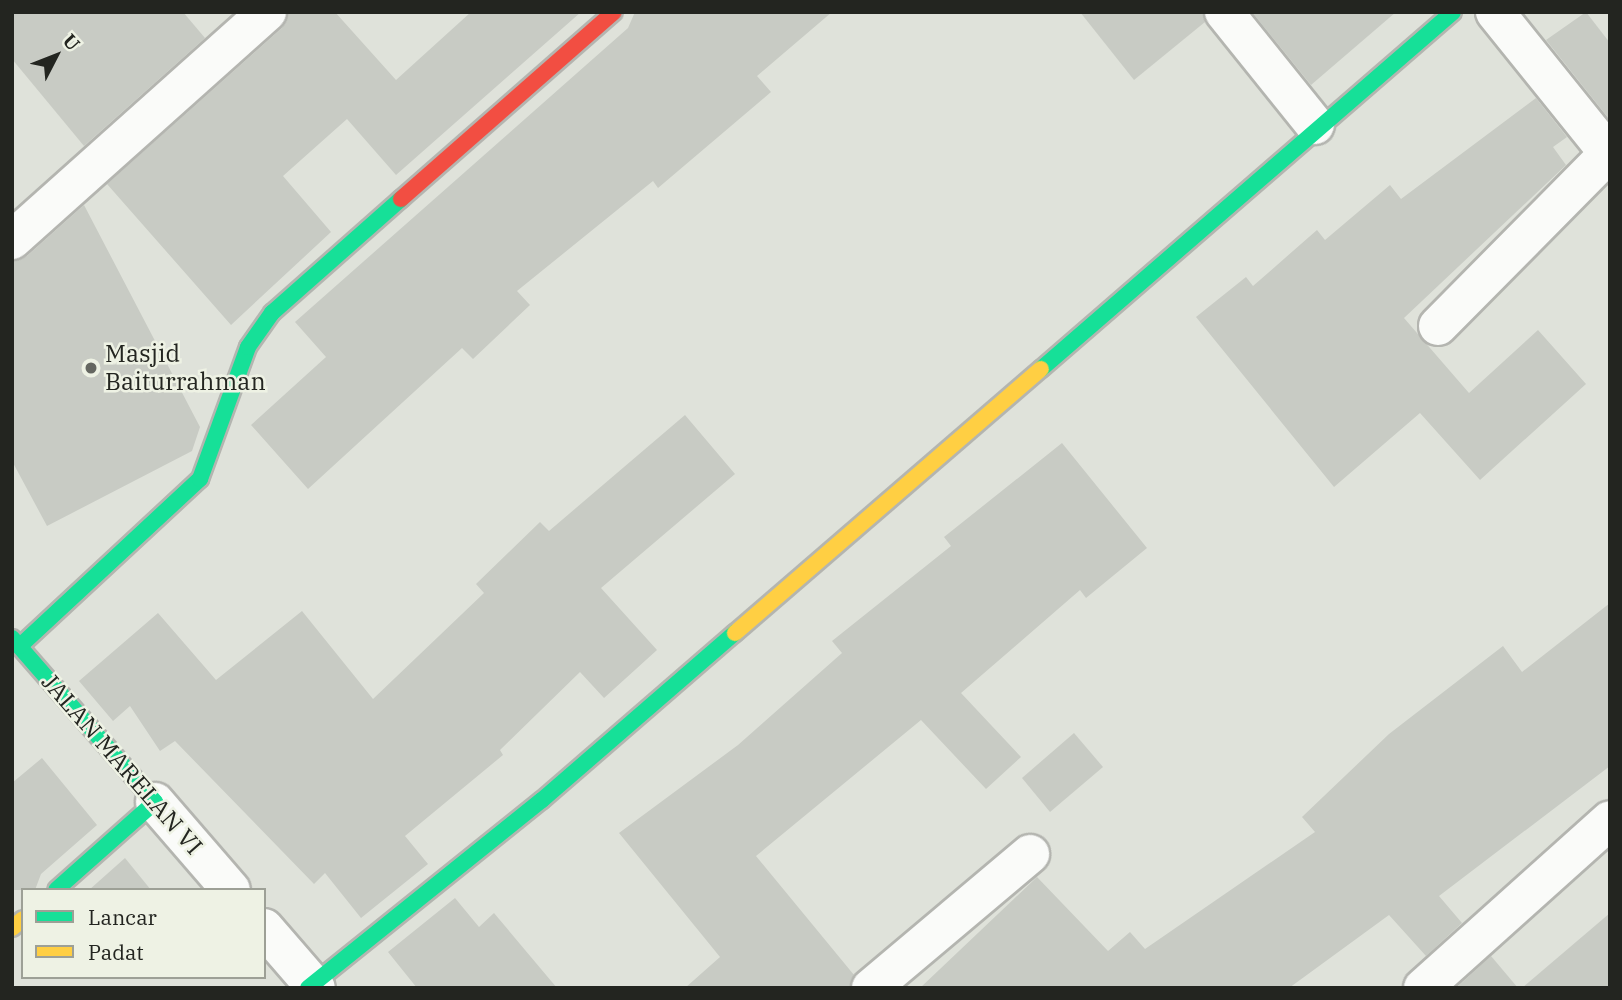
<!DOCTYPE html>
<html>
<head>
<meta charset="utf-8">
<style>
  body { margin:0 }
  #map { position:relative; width:1622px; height:1000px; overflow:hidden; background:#dfe2da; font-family:"IBM Plex Serif",serif }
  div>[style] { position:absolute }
  .building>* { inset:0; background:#c8cbc4 }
  .roads { filter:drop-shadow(2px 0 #b4b5b0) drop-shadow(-2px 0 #b4b5b0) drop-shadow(0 2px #b4b5b0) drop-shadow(0 -2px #b4b5b0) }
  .street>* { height:38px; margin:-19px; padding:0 19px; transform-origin:19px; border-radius:19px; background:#fafbf9 }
  .fast>* { height:16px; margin:-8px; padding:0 8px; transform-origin:8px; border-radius:8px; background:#16e098 }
  .slow>* { height:16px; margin:-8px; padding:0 8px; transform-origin:8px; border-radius:8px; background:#ffcf43 }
  .jam>* { height:16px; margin:-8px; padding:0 8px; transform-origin:8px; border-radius:8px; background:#f24e42 }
  .dots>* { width:19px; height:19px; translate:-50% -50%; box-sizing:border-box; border:4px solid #eef2e4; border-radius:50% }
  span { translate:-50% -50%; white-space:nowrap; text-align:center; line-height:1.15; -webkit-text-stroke:5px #eef2e4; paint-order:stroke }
  .poi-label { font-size:24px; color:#232520 }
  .left { translate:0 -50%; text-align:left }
  .street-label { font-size:24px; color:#232520 }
  .frame { position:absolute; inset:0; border:14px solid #232520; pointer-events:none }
  .legend { position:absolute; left:21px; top:888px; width:245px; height:91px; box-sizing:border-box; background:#eef2e4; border:2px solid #9da096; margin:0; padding:9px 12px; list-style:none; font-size:21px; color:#232520 }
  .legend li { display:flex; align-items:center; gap:14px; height:35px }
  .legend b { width:35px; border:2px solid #9da096 }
  .north { position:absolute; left:21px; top:21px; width:70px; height:70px; -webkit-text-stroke:5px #eef2e4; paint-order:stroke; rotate:48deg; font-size:19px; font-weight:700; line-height:28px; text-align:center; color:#232520 }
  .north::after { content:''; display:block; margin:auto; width:24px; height:32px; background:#232520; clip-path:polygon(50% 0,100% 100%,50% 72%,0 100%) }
</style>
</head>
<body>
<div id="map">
  <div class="building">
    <div style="clip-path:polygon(12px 12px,183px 12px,205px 38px,84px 146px,12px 59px)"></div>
    <div style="clip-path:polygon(288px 12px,335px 12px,396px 80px,471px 12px,581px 12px,396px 175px,347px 119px,283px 176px,331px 232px,231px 325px,107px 184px,282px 28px)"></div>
    <div style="clip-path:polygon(635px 12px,832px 12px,757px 76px,771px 92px,658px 188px,653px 181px,517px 291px,530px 305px,473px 359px,462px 348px,308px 489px,251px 425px,326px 357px,295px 322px,628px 28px)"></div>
    <div style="clip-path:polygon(1080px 12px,1203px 12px,1205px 22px,1134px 80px)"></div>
    <div style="clip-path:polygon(1252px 12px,1396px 12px,1311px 85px)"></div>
    <div style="clip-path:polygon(1586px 12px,1610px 43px,1610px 120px,1546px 40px)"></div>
    <div style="clip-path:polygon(1536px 98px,1567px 137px,1553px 147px,1566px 165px,1404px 318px,1469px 393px,1538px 330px,1586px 384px,1480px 480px,1420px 413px,1334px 487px,1196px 317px,1246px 277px,1253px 286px,1317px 230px,1325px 240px,1390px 185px,1401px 199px)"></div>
    <div style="clip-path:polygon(84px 205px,200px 427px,192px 451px,47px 526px,12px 461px,12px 261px,27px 256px)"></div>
    <div style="clip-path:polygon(685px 415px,735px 474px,601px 588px,657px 650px,604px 698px,580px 672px,500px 750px,503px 755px,405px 836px,428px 864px,361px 918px,325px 873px,314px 884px,175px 741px,160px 751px,130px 706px,113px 721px,79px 681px,158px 613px,216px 680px,302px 611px,373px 699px,484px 593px,476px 584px,540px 522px,549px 531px)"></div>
    <div style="clip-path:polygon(1062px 443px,1147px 548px,1086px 598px,1080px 590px,961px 693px,1021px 757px,986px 789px,921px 720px,756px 856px,854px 975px,850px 988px,685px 988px,720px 957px,619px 833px,738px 745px,842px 653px,832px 641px,951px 546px,944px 537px)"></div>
    <div style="clip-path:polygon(1610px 603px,1610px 766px,1439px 896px,1462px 923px,1426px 956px,1389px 915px,1289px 988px,920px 988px,1037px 877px,1108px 951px,1130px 932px,1145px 949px,1315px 832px,1302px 817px,1389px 734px,1503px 646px,1522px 672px)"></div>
    <div style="clip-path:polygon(1074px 733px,1103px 767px,1050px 812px,1022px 778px)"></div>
    <div style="clip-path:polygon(42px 758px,97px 825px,41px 874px,35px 890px,12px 890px,12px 783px)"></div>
    <div style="clip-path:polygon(125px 858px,151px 890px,89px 890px)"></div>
    <div style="clip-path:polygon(455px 898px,479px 927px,494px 913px,557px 988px,417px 988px,388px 952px)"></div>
    <div style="clip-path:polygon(1610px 913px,1610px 988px,1522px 988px)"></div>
    <div style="clip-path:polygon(1491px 956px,1518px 988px,1456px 988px)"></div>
  </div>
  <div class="roads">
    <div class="street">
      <div style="left:1224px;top:12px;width:145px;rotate:51.2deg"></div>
      <div style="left:1495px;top:12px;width:184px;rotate:51.2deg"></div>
      <div style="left:12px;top:240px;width:342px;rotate:-41.8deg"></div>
      <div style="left:1438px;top:326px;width:242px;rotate:-45.3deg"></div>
      <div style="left:155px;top:802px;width:116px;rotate:49.2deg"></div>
      <div style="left:264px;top:928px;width:79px;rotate:49.1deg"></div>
      <div style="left:871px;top:988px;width:208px;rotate:-40.1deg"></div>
      <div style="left:1423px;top:988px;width:251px;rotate:-41.9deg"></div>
    </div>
    <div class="fast">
      <div style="left:1041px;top:369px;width:545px;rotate:-40.91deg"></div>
      <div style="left:12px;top:638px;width:218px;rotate:48.9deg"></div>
      <div style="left:155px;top:802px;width:132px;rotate:138.4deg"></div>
      <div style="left:20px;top:646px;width:246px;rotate:-42.9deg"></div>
      <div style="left:200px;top:479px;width:140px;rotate:-70deg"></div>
      <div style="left:248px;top:347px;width:42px;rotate:-54.8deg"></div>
      <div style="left:272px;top:313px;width:172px;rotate:-41.5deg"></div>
      <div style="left:308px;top:988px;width:300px;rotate:-38.8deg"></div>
      <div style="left:542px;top:800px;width:255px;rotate:-40.9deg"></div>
    </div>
    <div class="slow">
      <div style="left:735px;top:633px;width:404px;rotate:-40.8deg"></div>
      <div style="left:12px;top:928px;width:14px;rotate:-39deg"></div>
    </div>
    <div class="jam">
      <div style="left:401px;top:199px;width:283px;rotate:-41.3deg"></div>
    </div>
  </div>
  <div class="dots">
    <div style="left:91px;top:368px;background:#656761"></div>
  </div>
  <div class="poi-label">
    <span class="left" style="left:105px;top:368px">Masjid<br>Baiturrahman</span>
  </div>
  <div class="street-label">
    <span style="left:122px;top:764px;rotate:49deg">JALAN MARELAN VI</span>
  </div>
  <div class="frame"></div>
  <ul class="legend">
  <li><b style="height:9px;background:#16e098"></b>Lancar</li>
  <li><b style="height:9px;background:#ffcf43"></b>Padat</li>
  </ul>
  <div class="north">U</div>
</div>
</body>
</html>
